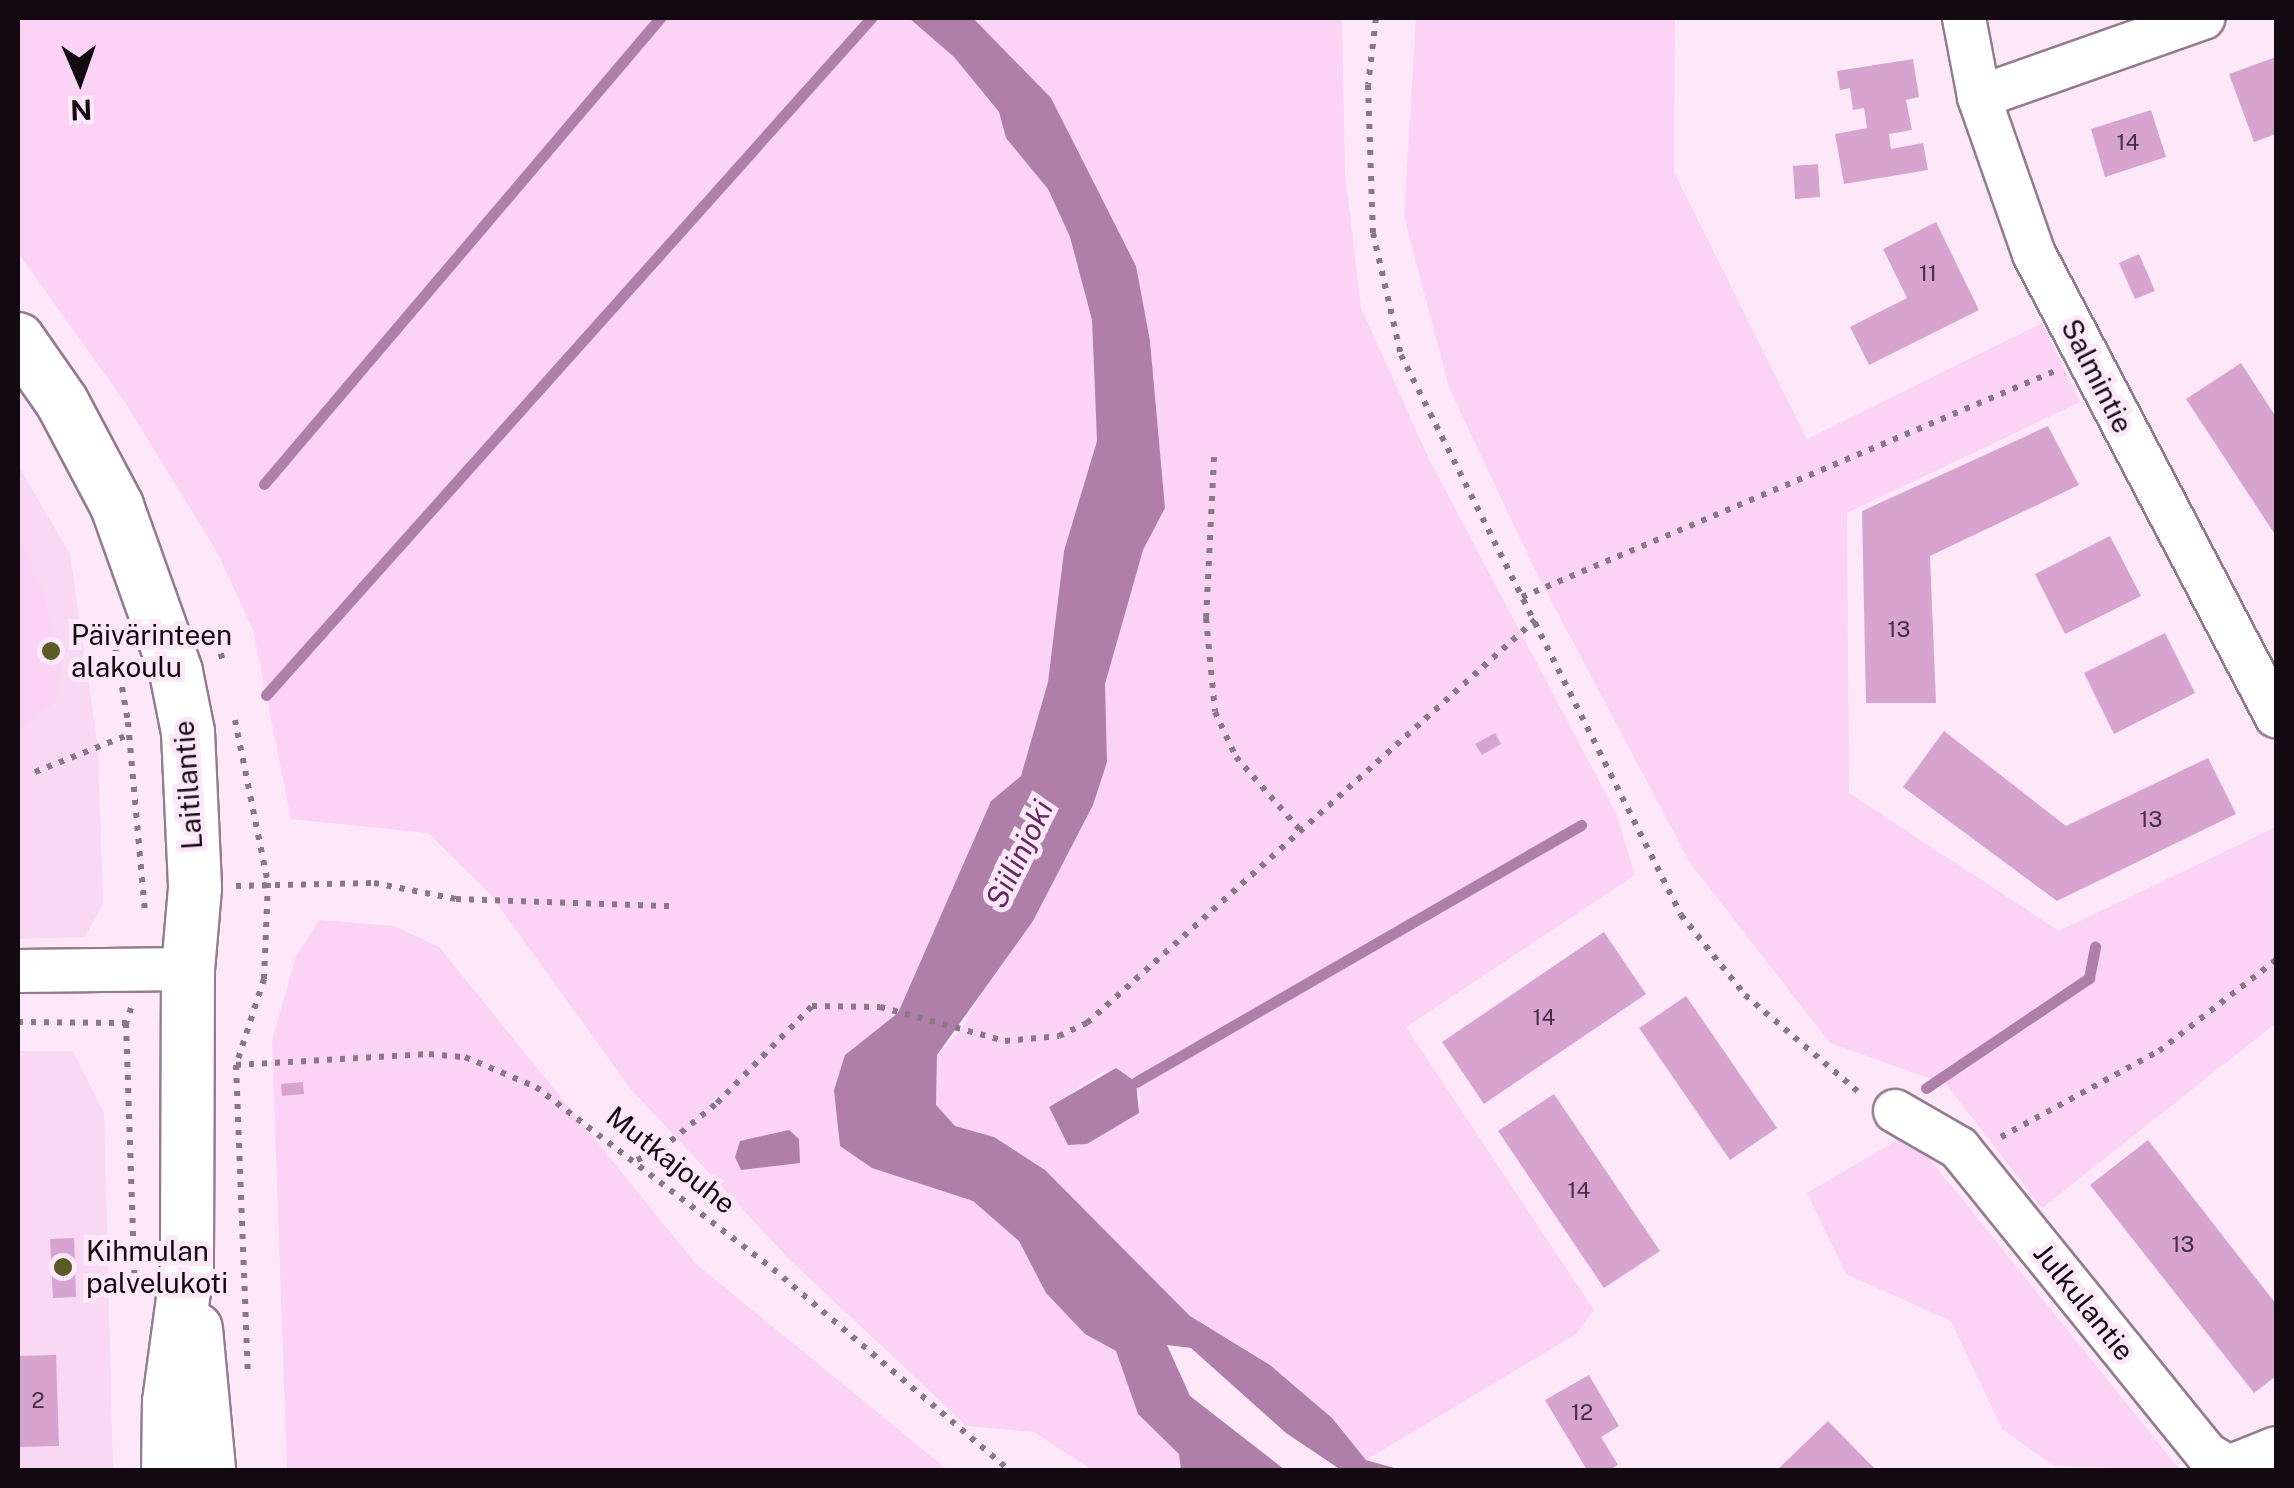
<!DOCTYPE html>
<html>
<head>
<meta charset="utf-8">
<style>
  body { margin:0 }
  #map { position:relative; width:2294px; height:1488px; overflow:hidden; background:#fde8fa; font-family:"Public Sans",sans-serif }
  div>[style] { position:absolute }
  .built>* { inset:0; background:#f8d8f3 }
  .green>* { inset:0; background:#fbd3f5 }
  .water>* { inset:0; background:#af7fa9 }
  .stream>* { height:11px; margin:-5.5px; padding:0 5.5px; transform-origin:5.5px; border-radius:5.5px; background:#af7fa9 }
  .building>* { inset:0; background:#d6a4cf }
  .path>* { height:6px; margin-top:-3px; transform-origin:0; background:repeating-linear-gradient(90deg,#887985 0 5px,transparent 0 13px) }
  .roads { filter:drop-shadow(2px 0 #947c90) drop-shadow(-2px 0 #947c90) drop-shadow(0 2px #947c90) drop-shadow(0 -2px #947c90) }
  .minor>* { height:42px; margin:-21px; padding:0 21px; transform-origin:21px; border-radius:21px; background:#fff }
  .tertiary>* { height:52px; margin:-26px; padding:0 26px; transform-origin:26px; border-radius:26px; background:#fff }
  .dots>* { width:28px; height:28px; translate:-50% -50%; box-sizing:border-box; border:5px solid #fde8fa; border-radius:50% }
  span { translate:-50% -50%; white-space:nowrap; text-align:center; line-height:1.15; -webkit-text-stroke:10px #fde8fa; paint-order:stroke }
  .number-label { font-size:22px; color:#443040 }
  .number-label span { -webkit-text-stroke-width:0 }
  .street-label { font-size:28px; color:#130a11 }
  .poi-label { font-size:28px; color:#130a11 }
  .left { translate:0 -50%; text-align:left }
  .water-label { font-size:30px; color:#662a60; font-style:italic }
  .frame { position:absolute; inset:0; border:20px solid #130a11; pointer-events:none }
  .north { position:absolute; left:30px; top:30px; width:100px; height:100px; -webkit-text-stroke:8px #fde8fa; paint-order:stroke; rotate:178deg; font-size:28px; font-weight:700; line-height:40px; text-align:center; color:#130a11 }
  .north::after { content:''; display:block; margin:auto; width:35px; height:45px; background:#130a11; clip-path:polygon(50% 0,100% 100%,50% 72%,0 100%) }
</style>
</head>
<body>
<div id="map">
  <div class="built">
    <div style="clip-path:polygon(18px 465px,70px 554px,98px 748px,103px 904px,85px 937px,18px 939px)"></div>
    <div style="clip-path:polygon(18px 1051px,73px 1051px,104px 1113px,113px 1470px,18px 1470px)"></div>
  </div>
  <div class="green">
    <div style="clip-path:polygon(18px 18px,909px 18px,954px 57px,999px 113px,1006px 138px,1048px 189px,1070px 237px,1092px 320px,1097px 441px,1064px 551px,1048px 682px,1021px 776px,991px 801px,898px 1014px,845px 1055px,839px 1145px,873px 1168px,973px 1201px,1019px 1241px,1046px 1293px,1085px 1334px,1116px 1351px,1138px 1414px,1179px 1454px,1181px 1470px,1092px 1470px,1034px 1432px,967px 1426px,789px 1259px,630px 1088px,490px 894px,428px 833px,291px 819px,253px 630px,217px 552px,124px 401px,18px 253px)"></div>
    <div style="clip-path:polygon(evenodd,973px 18px,1342px 18px,1345px 173px,1361px 308px,1429px 459px,1616px 813px,1635px 875px,1406px 1027px,1594px 1310px,1576px 1334px,1366px 1460px,1332px 1418px,1271px 1365px,1190px 1316px,1045px 1170px,994px 1137px,955px 1126px,936px 1106px,937px 1055px,961px 1030px,1107px 762px,1104px 685px,1143px 550px,1165px 508px,1150px 341px,973px 18px,1106px 1070px,1136px 1082px,1142px 1104px,1049px 1107px,1106px 1070px)"></div>
    <div style="clip-path:polygon(1416px 18px,1675px 18px,1674px 172px,1807px 439px,2042px 323px,2080px 402px,1847px 513px,1849px 793px,2059px 931px,2276px 827px,2276px 1023px,2042px 1208px,1946px 1084px,1830px 1043px,1690px 863px,1537px 574px,1449px 388px,1404px 216px)"></div>
    <div style="clip-path:polygon(18px 536px,42px 587px,62px 666px,55px 703px,18px 729px)"></div>
    <div style="clip-path:polygon(320px 920px,394px 926px,439px 947px,696px 1264px,948px 1470px,287px 1470px,272px 1040px,296px 956px)"></div>
    <div style="clip-path:polygon(1909px 1133px,2180px 1470px,2054px 1466px,2002px 1429px,1951px 1321px,1846px 1274px,1807px 1193px)"></div>
  </div>
  <div class="water">
    <div style="clip-path:polygon(909px 18px,973px 18px,1051px 98px,1136px 266px,1150px 341px,1165px 508px,1143px 550px,1105px 684px,1107px 762px,1093px 805px,1033px 921px,937px 1055px,936px 1105px,955px 1126px,994px 1137px,1045px 1170px,1190px 1316px,1270px 1365px,1332px 1418px,1366px 1460px,1401px 1470px,1341px 1470px,1286px 1433px,1191px 1348px,1167px 1345px,1190px 1396px,1285px 1470px,1181px 1470px,1179px 1454px,1138px 1414px,1116px 1351px,1085px 1334px,1046px 1293px,1019px 1241px,973px 1201px,872px 1168px,840px 1146px,834px 1090px,845px 1055px,898px 1013px,991px 801px,1021px 776px,1048px 682px,1064px 551px,1097px 441px,1092px 320px,1070px 237px,1048px 189px,1006px 138px,999px 112px,954px 57px)"></div>
    <div style="clip-path:polygon(1116px 1068px,1136px 1082px,1139px 1113px,1087px 1144px,1068px 1145px,1049px 1107px)"></div>
    <div style="clip-path:polygon(789px 1130px,799px 1139px,800px 1163px,741px 1170px,735px 1157px,740px 1141px)"></div>
  </div>
  <div class="stream">
    <div style="left:264px;top:484px;width:612px;rotate:-49.64deg"></div>
    <div style="left:266px;top:695px;width:908px;rotate:-48.21deg"></div>
    <div style="left:1136px;top:1082px;width:514px;rotate:-30.01deg"></div>
    <div style="left:1926px;top:1088px;width:197px;rotate:-34deg"></div>
    <div style="left:2089px;top:978px;width:32px;rotate:-79deg"></div>
  </div>
  <div class="building">
    <div style="clip-path:polygon(2276px 57px,2276px 134px,2254px 142px,2229px 74px)"></div>
    <div style="clip-path:polygon(1913px 59px,1919px 97px,1906px 100px,1912px 130px,1889px 134px,1891px 149px,1923px 143px,1928px 170px,1844px 184px,1835px 134px,1867px 128px,1864px 108px,1853px 110px,1850px 88px,1840px 90px,1837px 71px)"></div>
    <div style="clip-path:polygon(2151px 110px,2166px 157px,2105px 177px,2091px 129px)"></div>
    <div style="clip-path:polygon(1818px 164px,1820px 197px,1795px 199px,1793px 166px)"></div>
    <div style="clip-path:polygon(1936px 222px,1979px 310px,1869px 365px,1850px 327px,1907px 298px,1883px 249px)"></div>
    <div style="clip-path:polygon(2139px 254px,2155px 291px,2135px 299px,2119px 263px)"></div>
    <div style="clip-path:polygon(2241px 363px,2276px 417px,2276px 536px,2186px 399px)"></div>
    <div style="clip-path:polygon(2048px 426px,2079px 485px,1930px 556px,1936px 703px,1866px 703px,1862px 511px)"></div>
    <div style="clip-path:polygon(2110px 536px,2141px 596px,2065px 634px,2035px 574px)"></div>
    <div style="clip-path:polygon(2165px 633px,2195px 693px,2114px 734px,2084px 673px)"></div>
    <div style="clip-path:polygon(1944px 731px,2066px 826px,2208px 758px,2236px 814px,2057px 901px,1903px 787px)"></div>
    <div style="clip-path:polygon(1495px 733px,1501px 744px,1482px 755px,1475px 744px)"></div>
    <div style="clip-path:polygon(1604px 932px,1646px 994px,1484px 1104px,1442px 1042px)"></div>
    <div style="clip-path:polygon(1686px 996px,1777px 1128px,1730px 1160px,1639px 1028px)"></div>
    <div style="clip-path:polygon(303px 1082px,304px 1094px,282px 1096px,281px 1084px)"></div>
    <div style="clip-path:polygon(1554px 1094px,1660px 1251px,1604px 1288px,1498px 1131px)"></div>
    <div style="clip-path:polygon(2148px 1140px,2276px 1304px,2276px 1376px,2254px 1393px,2090px 1185px)"></div>
    <div style="clip-path:polygon(74px 1238px,76px 1297px,53px 1298px,50px 1239px)"></div>
    <div style="clip-path:polygon(56px 1355px,59px 1446px,18px 1447px,18px 1356px)"></div>
    <div style="clip-path:polygon(1589px 1375px,1619px 1426px,1601px 1437px,1618px 1465px,1609px 1470px,1587px 1470px,1545px 1400px)"></div>
    <div style="clip-path:polygon(1828px 1421px,1876px 1470px,1777px 1470px)"></div>
  </div>
  <div class="path">
    <div style="left:1376px;top:18px;width:67px;rotate:96.8deg"></div>
    <div style="left:1368px;top:85px;width:148px;rotate:88.1deg"></div>
    <div style="left:1373px;top:233px;width:125px;rotate:77.1deg"></div>
    <div style="left:1401px;top:355px;width:626px;rotate:63.43deg"></div>
    <div style="left:1681px;top:915px;width:102px;rotate:51.3deg"></div>
    <div style="left:1745px;top:995px;width:154px;rotate:40.5deg"></div>
    <div style="left:1214px;top:457px;width:161px;rotate:92.8deg"></div>
    <div style="left:1206px;top:618px;width:94px;rotate:84.5deg"></div>
    <div style="left:1215px;top:712px;width:50px;rotate:65deg"></div>
    <div style="left:1236px;top:757px;width:98px;rotate:48.7deg"></div>
    <div style="left:1522px;top:597px;width:579px;rotate:-22.98deg"></div>
    <div style="left:216px;top:628px;width:32px;rotate:79deg"></div>
    <div style="left:113px;top:636px;width:87px;rotate:80.1deg"></div>
    <div style="left:128px;top:722px;width:191px;rotate:84.9deg"></div>
    <div style="left:235px;top:720px;width:166px;rotate:78.6deg"></div>
    <div style="left:268px;top:883px;width:96px;rotate:92.4deg"></div>
    <div style="left:264px;top:979px;width:90px;rotate:108deg"></div>
    <div style="left:236px;top:1065px;width:309px;rotate:87.8deg"></div>
    <div style="left:35px;top:772px;width:100px;rotate:-21.7deg"></div>
    <div style="left:236px;top:886px;width:138px;rotate:-1.2deg"></div>
    <div style="left:374px;top:883px;width:84px;rotate:11deg"></div>
    <div style="left:456px;top:899px;width:216px;rotate:1.9deg"></div>
    <div style="left:131px;top:1008px;width:16px;rotate:108deg"></div>
    <div style="left:126px;top:1023px;width:271px;rotate:88.1deg"></div>
    <div style="left:18px;top:1022px;width:108px;rotate:0.5deg"></div>
    <div style="left:236px;top:1065px;width:193px;rotate:-3.3deg"></div>
    <div style="left:429px;top:1054px;width:36px;rotate:5deg"></div>
    <div style="left:465px;top:1057px;width:77px;rotate:22.9deg"></div>
    <div style="left:536px;top:1087px;width:299px;rotate:37.5deg"></div>
    <div style="left:773px;top:1269px;width:310px;rotate:40.4deg"></div>
    <div style="left:2001px;top:1137px;width:180px;rotate:-28.6deg"></div>
    <div style="left:2159px;top:1051px;width:148px;rotate:-37.9deg"></div>
    <div style="left:637px;top:1160px;width:26px;rotate:-25deg"></div>
    <div style="left:661px;top:1149px;width:72px;rotate:-39.4deg"></div>
    <div style="left:717px;top:1103px;width:136px;rotate:-45.6deg"></div>
    <div style="left:812px;top:1006px;width:68px;rotate:0.8deg"></div>
    <div style="left:880px;top:1007px;width:130px;rotate:15.2deg"></div>
    <div style="left:1005px;top:1041px;width:54px;rotate:-5.3deg"></div>
    <div style="left:1059px;top:1036px;width:31px;rotate:-25deg"></div>
    <div style="left:1087px;top:1023px;width:603px;rotate:-41.97deg"></div>
  </div>
  <div class="roads">
    <div class="minor">
      <div style="left:1964px;top:18px;width:80px;rotate:79.2deg"></div>
      <div style="left:1979px;top:97px;width:166px;rotate:70.7deg"></div>
      <div style="left:2034px;top:254px;width:522px;rotate:62.35deg"></div>
      <div style="left:1979px;top:97px;width:238px;rotate:-19.4deg"></div>
      <div style="left:18px;top:971px;width:170px;rotate:-0.7deg"></div>
      <div style="left:1895px;top:1111px;width:74px;rotate:30deg"></div>
      <div style="left:1959px;top:1148px;width:394px;rotate:51deg"></div>
      <div style="left:2207px;top:1454px;width:26px;rotate:31deg"></div>
      <div style="left:2229px;top:1467px;width:51px;rotate:-22deg"></div>
    </div>
    <div class="tertiary">
      <div style="left:18px;top:339px;width:77px;rotate:55.1deg"></div>
      <div style="left:62px;top:402px;width:118px;rotate:62.1deg"></div>
      <div style="left:117px;top:506px;width:176px;rotate:70.4deg"></div>
      <div style="left:176px;top:672px;width:61px;rotate:78.7deg"></div>
      <div style="left:188px;top:732px;width:156px;rotate:87.4deg"></div>
      <div style="left:195px;top:888px;width:81px;rotate:94.9deg"></div>
      <div style="left:188px;top:969px;width:300px;rotate:90.2deg"></div>
      <div style="left:187px;top:1269px;width:134px;rotate:97.7deg"></div>
      <div style="left:169px;top:1402px;width:68px;rotate:90.8deg"></div>
      <div style="left:196px;top:1329px;width:142px;rotate:84.7deg"></div>
    </div>
  </div>
  <div class="dots">
    <div style="left:51px;top:651px;background:#5c5b28"></div>
    <div style="left:63px;top:1267px;background:#5c5b28"></div>
  </div>
  <div class="number-label">
    <span style="left:2128px;top:143px">14</span>
    <span style="left:1928px;top:274px">11</span>
    <span style="left:1899px;top:630px">13</span>
    <span style="left:2151px;top:820px">13</span>
    <span style="left:1544px;top:1018px">14</span>
    <span style="left:1579px;top:1191px">14</span>
    <span style="left:2183px;top:1245px">13</span>
    <span style="left:38px;top:1401px">2</span>
    <span style="left:1582px;top:1413px">12</span>
  </div>
  <div class="street-label">
    <span style="left:2097px;top:376px;rotate:63deg">Salmintie</span>
    <span style="left:188px;top:785px;rotate:-94deg">Laitilantie</span>
    <span style="left:671px;top:1160px;rotate:38deg">Mutkajouhe</span>
    <span style="left:2084px;top:1302px;rotate:51deg">Julkulantie</span>
  </div>
  <div class="poi-label">
    <span class="left" style="left:71px;top:651px">Päivärinteen<br>alakoulu</span>
    <span class="left" style="left:86px;top:1267px">Kihmulan<br>palvelukoti</span>
  </div>
  <div class="water-label">
    <span style="left:1019px;top:854px;rotate:-64deg">Siilinjoki</span>
  </div>
  <div class="frame"></div>
  <div class="north">N</div>
</div>
</body>
</html>
